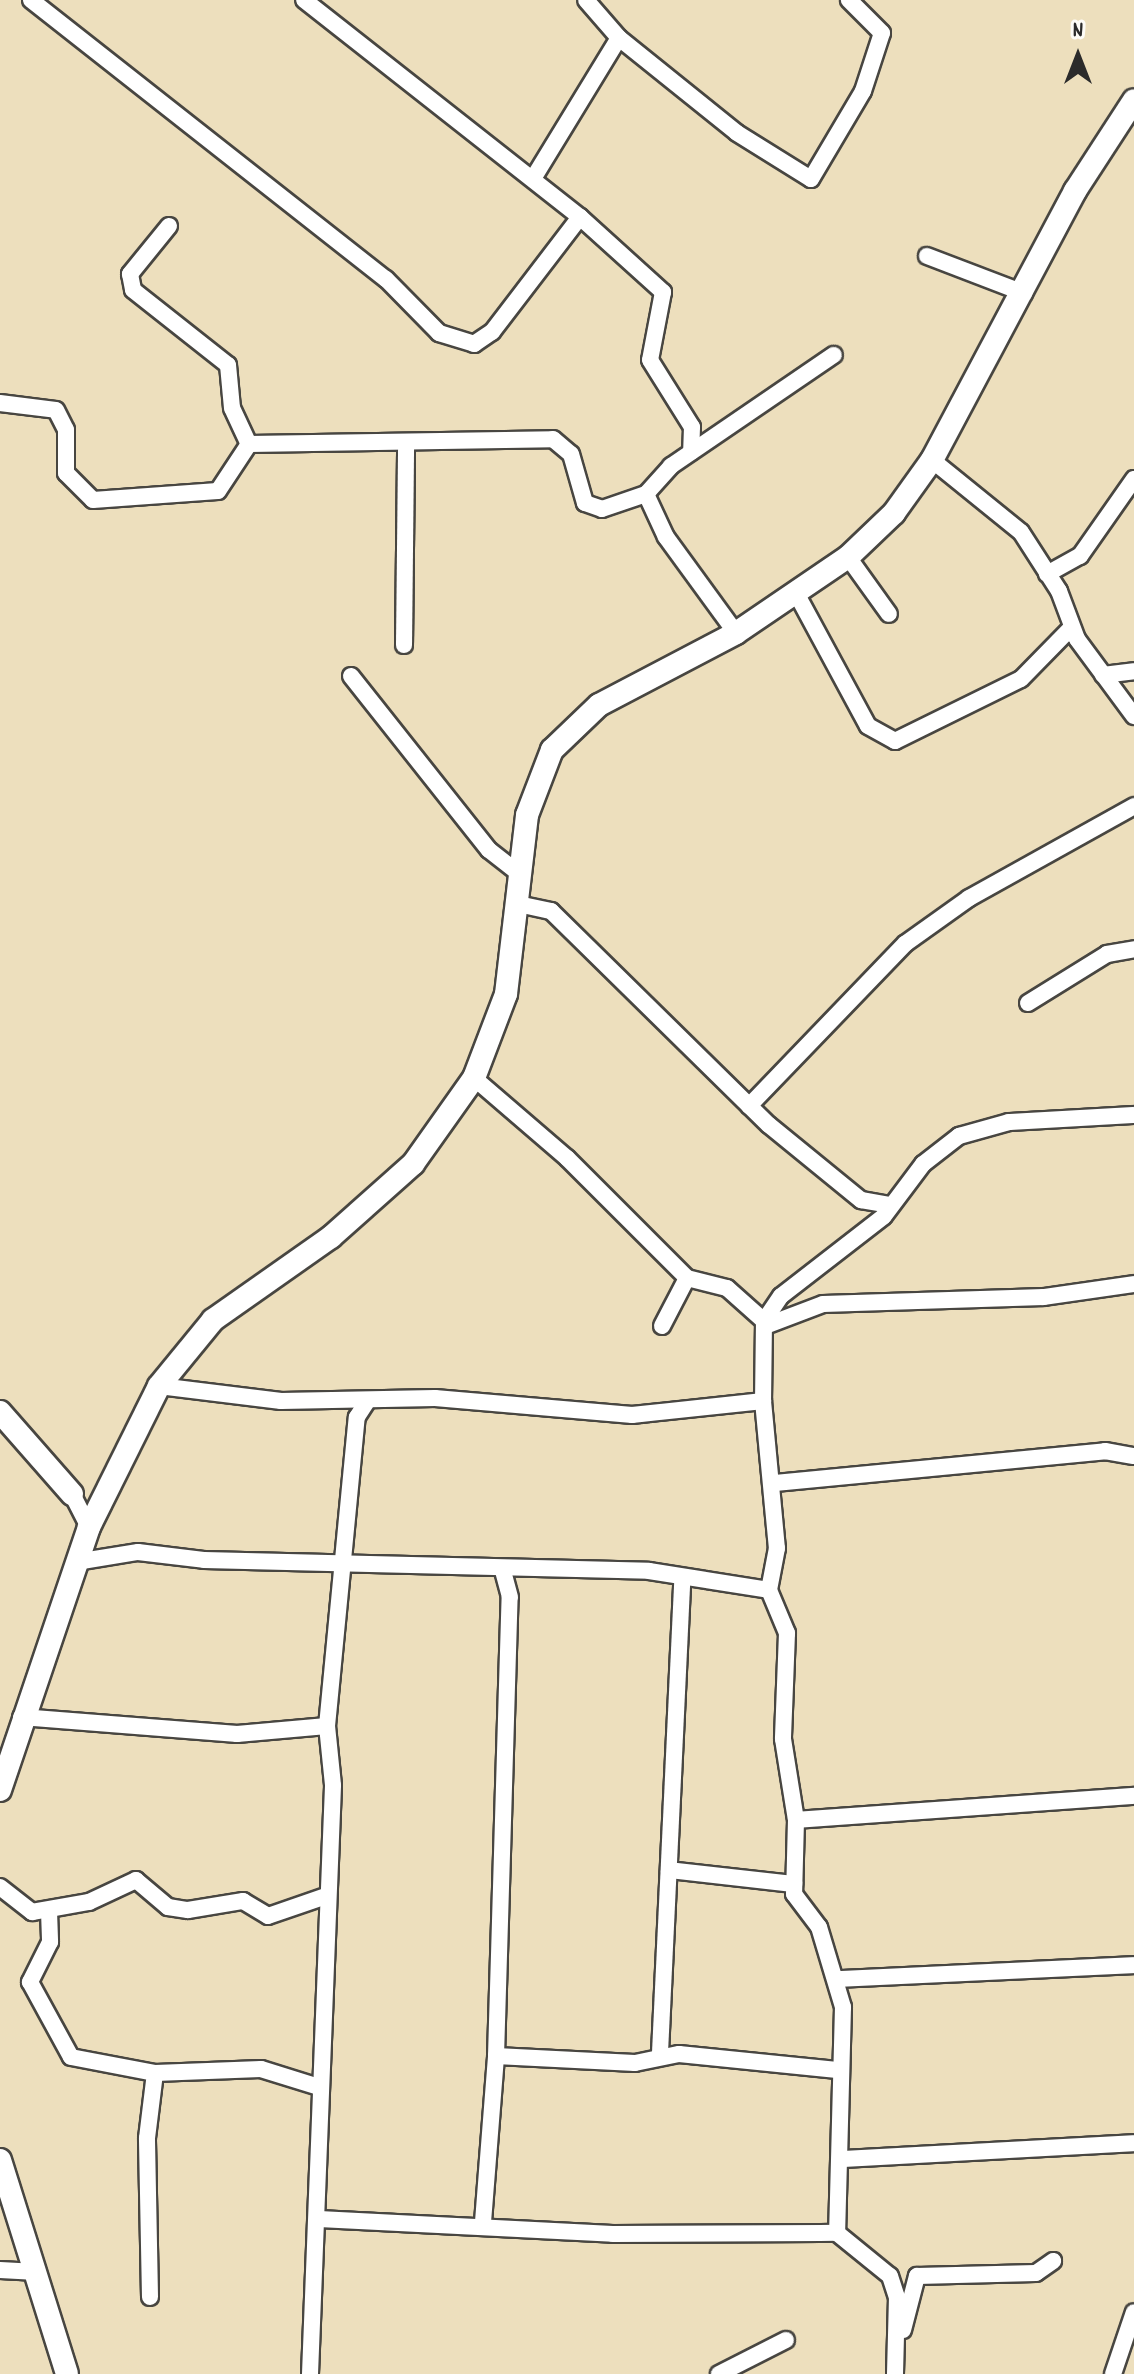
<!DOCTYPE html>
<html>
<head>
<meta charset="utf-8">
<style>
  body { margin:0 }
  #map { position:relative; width:1134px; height:2374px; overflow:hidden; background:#eddfbd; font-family:Dekko,sans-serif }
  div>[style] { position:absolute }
  .roads { filter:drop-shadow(2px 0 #484641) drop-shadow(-2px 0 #484641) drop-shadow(0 2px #484641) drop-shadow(0 -2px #484641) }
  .street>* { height:16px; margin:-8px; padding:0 8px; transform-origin:8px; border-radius:8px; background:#fff }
  .secondary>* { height:22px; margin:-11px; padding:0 11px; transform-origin:11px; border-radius:11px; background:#fff }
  span { translate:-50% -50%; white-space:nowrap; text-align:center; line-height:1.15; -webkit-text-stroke:6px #fdfcf7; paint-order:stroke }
  .north { position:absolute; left:1038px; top:16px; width:80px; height:80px; -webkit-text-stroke:6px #fdfcf7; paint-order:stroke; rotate:0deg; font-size:22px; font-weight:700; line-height:32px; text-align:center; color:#2b2b2b }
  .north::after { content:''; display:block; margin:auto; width:28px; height:36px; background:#2b2b2b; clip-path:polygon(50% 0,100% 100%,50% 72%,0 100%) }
</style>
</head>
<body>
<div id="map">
  <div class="roads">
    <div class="street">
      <div style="left:31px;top:0;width:452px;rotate:38.2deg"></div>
      <div style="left:386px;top:279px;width:76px;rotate:45.5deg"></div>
      <div style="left:439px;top:333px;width:37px;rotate:17deg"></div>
      <div style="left:474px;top:344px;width:22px;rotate:-34deg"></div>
      <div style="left:492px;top:332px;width:145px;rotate:-52.6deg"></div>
      <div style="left:580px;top:217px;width:351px;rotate:-141.8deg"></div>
      <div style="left:619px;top:38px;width:151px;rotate:38.8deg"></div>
      <div style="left:737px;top:133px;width:87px;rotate:31.9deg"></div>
      <div style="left:811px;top:179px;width:102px;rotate:-59.4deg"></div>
      <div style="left:863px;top:91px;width:61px;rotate:-71.9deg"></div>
      <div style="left:882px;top:33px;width:47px;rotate:-135deg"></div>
      <div style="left:534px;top:177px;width:163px;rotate:-58.6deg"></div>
      <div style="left:619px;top:38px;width:50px;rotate:-131deg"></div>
      <div style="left:580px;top:217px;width:112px;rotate:42.1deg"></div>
      <div style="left:663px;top:292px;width:69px;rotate:100.8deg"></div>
      <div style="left:650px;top:360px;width:79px;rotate:57.9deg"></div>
      <div style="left:692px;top:427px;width:25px;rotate:92deg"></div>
      <div style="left:169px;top:226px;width:62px;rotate:129.1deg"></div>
      <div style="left:130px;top:274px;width:16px;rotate:79deg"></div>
      <div style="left:133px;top:290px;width:121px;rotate:38.3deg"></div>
      <div style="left:228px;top:365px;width:43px;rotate:84.7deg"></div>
      <div style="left:232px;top:408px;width:40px;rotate:65deg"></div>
      <div style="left:927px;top:256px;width:104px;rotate:20.9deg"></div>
      <div style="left:0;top:403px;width:56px;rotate:7.1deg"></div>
      <div style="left:56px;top:410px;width:22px;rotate:63deg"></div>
      <div style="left:66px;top:430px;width:43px;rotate:90deg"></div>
      <div style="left:66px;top:473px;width:38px;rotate:45deg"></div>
      <div style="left:93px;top:500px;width:125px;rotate:-4.1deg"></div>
      <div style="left:218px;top:491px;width:56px;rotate:-56.6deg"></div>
      <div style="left:249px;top:444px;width:304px;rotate:-0.9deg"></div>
      <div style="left:553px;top:439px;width:23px;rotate:40deg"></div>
      <div style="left:571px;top:454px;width:51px;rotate:74.1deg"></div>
      <div style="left:585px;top:503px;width:18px;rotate:19deg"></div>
      <div style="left:602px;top:509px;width:46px;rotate:-18.8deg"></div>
      <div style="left:646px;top:494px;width:38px;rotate:-48deg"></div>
      <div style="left:671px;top:466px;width:197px;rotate:-34.3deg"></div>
      <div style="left:932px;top:460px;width:114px;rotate:39deg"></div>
      <div style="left:1021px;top:532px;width:70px;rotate:57.2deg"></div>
      <div style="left:1059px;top:591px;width:51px;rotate:69.4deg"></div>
      <div style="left:1077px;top:639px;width:96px;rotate:53.5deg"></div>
      <div style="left:646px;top:494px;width:47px;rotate:65.1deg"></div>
      <div style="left:666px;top:537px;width:119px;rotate:53.9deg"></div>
      <div style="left:848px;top:557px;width:70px;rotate:54.3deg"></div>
      <div style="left:1047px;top:574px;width:38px;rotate:-29deg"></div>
      <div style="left:1080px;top:556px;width:94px;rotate:-55deg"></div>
      <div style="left:795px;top:591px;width:153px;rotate:61.6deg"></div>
      <div style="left:868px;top:726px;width:31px;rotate:29deg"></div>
      <div style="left:895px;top:741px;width:140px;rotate:-26.2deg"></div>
      <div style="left:1021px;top:679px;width:71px;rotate:-45.6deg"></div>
      <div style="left:404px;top:645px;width:202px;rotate:-89.4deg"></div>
      <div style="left:1103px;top:675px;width:31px;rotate:-7deg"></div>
      <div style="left:351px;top:676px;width:222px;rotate:51.6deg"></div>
      <div style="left:489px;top:850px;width:41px;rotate:38deg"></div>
      <div style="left:518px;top:904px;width:34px;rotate:12deg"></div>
      <div style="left:551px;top:911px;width:305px;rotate:44.5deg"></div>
      <div style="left:769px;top:1125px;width:119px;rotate:39.2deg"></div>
      <div style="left:861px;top:1200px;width:27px;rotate:10deg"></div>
      <div style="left:1028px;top:1003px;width:93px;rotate:-31.8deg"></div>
      <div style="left:1107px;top:954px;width:27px;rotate:-10deg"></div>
      <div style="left:474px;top:1078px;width:123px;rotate:40.7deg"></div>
      <div style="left:567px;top:1158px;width:170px;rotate:45deg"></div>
      <div style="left:687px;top:1278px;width:41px;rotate:14deg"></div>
      <div style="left:727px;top:1288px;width:50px;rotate:41.7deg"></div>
      <div style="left:764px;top:1321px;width:80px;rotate:90.7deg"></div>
      <div style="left:763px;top:1401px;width:148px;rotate:84.6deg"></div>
      <div style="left:777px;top:1548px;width:43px;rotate:100.8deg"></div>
      <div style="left:749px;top:1106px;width:226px;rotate:-46.1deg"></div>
      <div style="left:906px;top:943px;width:77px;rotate:-35.5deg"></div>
      <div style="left:969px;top:898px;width:189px;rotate:-29.1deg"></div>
      <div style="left:764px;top:1321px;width:30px;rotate:-56deg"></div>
      <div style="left:781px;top:1296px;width:130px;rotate:-37.8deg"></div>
      <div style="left:884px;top:1216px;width:65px;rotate:-53.1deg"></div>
      <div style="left:923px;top:1164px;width:46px;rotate:-37.9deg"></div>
      <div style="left:959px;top:1136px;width:52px;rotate:-15.6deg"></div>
      <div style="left:1009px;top:1122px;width:125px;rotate:-3.2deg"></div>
      <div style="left:662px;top:1326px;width:54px;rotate:-62.5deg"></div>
      <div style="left:765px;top:1326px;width:62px;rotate:-20.8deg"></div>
      <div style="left:823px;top:1304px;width:221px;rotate:-1.8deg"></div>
      <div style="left:1044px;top:1297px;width:91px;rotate:-8.2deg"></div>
      <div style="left:159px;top:1386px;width:123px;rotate:7deg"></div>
      <div style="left:281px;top:1401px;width:154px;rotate:-1.1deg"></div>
      <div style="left:435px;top:1398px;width:198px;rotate:4.9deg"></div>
      <div style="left:632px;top:1415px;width:132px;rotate:-6.1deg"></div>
      <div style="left:775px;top:1483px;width:332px;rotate:-5.5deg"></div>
      <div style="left:1105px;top:1451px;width:29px;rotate:10deg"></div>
      <div style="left:72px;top:1494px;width:37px;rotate:63deg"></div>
      <div style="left:76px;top:1562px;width:63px;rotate:-9.2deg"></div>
      <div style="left:138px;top:1552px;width:66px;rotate:6.9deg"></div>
      <div style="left:204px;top:1560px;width:445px;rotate:1.4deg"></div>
      <div style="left:649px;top:1571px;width:121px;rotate:9deg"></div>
      <div style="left:769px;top:1590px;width:47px;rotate:67.3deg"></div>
      <div style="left:787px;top:1633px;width:106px;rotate:92.2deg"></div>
      <div style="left:783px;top:1739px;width:82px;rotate:80.9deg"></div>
      <div style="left:796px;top:1820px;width:74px;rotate:91.5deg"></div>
      <div style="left:794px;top:1894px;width:41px;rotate:52.9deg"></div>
      <div style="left:819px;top:1927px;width:84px;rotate:73.3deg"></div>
      <div style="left:843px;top:2007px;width:226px;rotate:91.5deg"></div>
      <div style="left:837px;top:2233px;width:68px;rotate:39.1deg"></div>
      <div style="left:890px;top:2276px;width:22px;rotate:72deg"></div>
      <div style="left:897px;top:2297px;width:77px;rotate:91.5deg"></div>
      <div style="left:21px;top:1717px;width:217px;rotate:4.5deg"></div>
      <div style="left:237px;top:1734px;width:90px;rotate:-5.1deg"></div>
      <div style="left:796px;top:1820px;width:339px;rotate:-4.1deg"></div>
      <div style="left:669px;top:1870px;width:126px;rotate:6.4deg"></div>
      <div style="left:0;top:1887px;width:41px;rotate:38deg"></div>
      <div style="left:32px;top:1912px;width:58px;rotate:-10deg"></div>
      <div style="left:89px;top:1902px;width:52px;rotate:-25.1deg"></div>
      <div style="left:136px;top:1880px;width:42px;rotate:40.2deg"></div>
      <div style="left:168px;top:1907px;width:20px;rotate:9deg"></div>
      <div style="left:188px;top:1910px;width:56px;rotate:-9.3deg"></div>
      <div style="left:243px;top:1901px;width:29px;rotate:31deg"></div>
      <div style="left:268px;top:1916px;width:61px;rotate:-19deg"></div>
      <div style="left:49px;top:1911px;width:31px;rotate:88deg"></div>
      <div style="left:50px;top:1942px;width:45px;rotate:116.6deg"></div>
      <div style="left:30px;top:1982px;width:85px;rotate:61.3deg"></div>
      <div style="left:71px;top:2057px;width:86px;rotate:10.8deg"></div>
      <div style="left:155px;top:2073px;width:106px;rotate:-2.2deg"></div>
      <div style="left:261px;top:2069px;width:61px;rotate:17.2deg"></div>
      <div style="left:839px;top:1979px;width:295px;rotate:-2.7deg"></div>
      <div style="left:660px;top:2053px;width:476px;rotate:-87.3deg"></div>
      <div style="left:496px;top:2056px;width:139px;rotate:2.9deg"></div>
      <div style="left:635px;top:2063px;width:45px;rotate:-11.6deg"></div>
      <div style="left:679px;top:2054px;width:159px;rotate:5.8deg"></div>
      <div style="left:842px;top:2159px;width:292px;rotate:-3.1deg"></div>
      <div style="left:319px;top:2219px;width:294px;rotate:2.9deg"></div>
      <div style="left:613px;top:2234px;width:224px;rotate:-0.3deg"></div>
      <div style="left:483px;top:2222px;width:167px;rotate:-85.5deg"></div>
      <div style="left:496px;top:2056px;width:459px;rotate:-88.3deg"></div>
      <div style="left:510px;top:1597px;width:28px;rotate:-105deg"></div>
      <div style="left:0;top:2270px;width:37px;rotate:3deg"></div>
      <div style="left:150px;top:2297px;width:159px;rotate:-91.1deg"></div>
      <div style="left:147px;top:2138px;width:65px;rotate:-83deg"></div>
      <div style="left:903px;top:2330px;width:56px;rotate:-75.5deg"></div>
      <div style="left:917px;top:2276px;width:119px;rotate:-1.4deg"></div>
      <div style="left:1036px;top:2273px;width:21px;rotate:-35deg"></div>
      <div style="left:310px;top:2374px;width:589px;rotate:-87.76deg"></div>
      <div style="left:333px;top:1785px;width:59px;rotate:-95.8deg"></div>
      <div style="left:327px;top:1726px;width:310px;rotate:-84.5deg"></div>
      <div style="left:357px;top:1417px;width:17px;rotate:-57deg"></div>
      <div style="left:719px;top:2374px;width:75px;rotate:-26.9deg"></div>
      <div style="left:1113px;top:2374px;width:65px;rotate:-71.3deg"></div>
    </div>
    <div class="secondary">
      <div style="left:0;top:1412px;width:109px;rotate:48.7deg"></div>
      <div style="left:0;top:1790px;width:278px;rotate:-71.3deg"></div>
      <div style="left:89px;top:1527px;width:157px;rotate:-63.6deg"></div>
      <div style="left:159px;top:1386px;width:85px;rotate:-50.7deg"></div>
      <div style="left:213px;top:1320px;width:144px;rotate:-35.1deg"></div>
      <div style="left:331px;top:1237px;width:110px;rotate:-41.7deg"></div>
      <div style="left:413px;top:1164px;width:105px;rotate:-54.7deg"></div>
      <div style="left:474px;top:1078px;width:90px;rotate:-69.1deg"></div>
      <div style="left:506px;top:994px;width:180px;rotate:-83.3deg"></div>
      <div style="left:527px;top:815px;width:70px;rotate:-69deg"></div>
      <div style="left:552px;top:750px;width:65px;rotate:-43.8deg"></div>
      <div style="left:599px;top:705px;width:155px;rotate:-27.7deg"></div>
      <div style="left:736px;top:633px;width:135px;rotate:-34.2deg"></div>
      <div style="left:848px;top:557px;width:64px;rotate:-43.7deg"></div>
      <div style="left:894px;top:513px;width:65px;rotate:-54.4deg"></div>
      <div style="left:932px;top:460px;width:305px;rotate:-62deg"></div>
      <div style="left:1075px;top:191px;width:108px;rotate:-57deg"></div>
      <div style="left:0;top:2160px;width:224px;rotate:72.6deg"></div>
    </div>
  </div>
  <div class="north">N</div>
</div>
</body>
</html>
